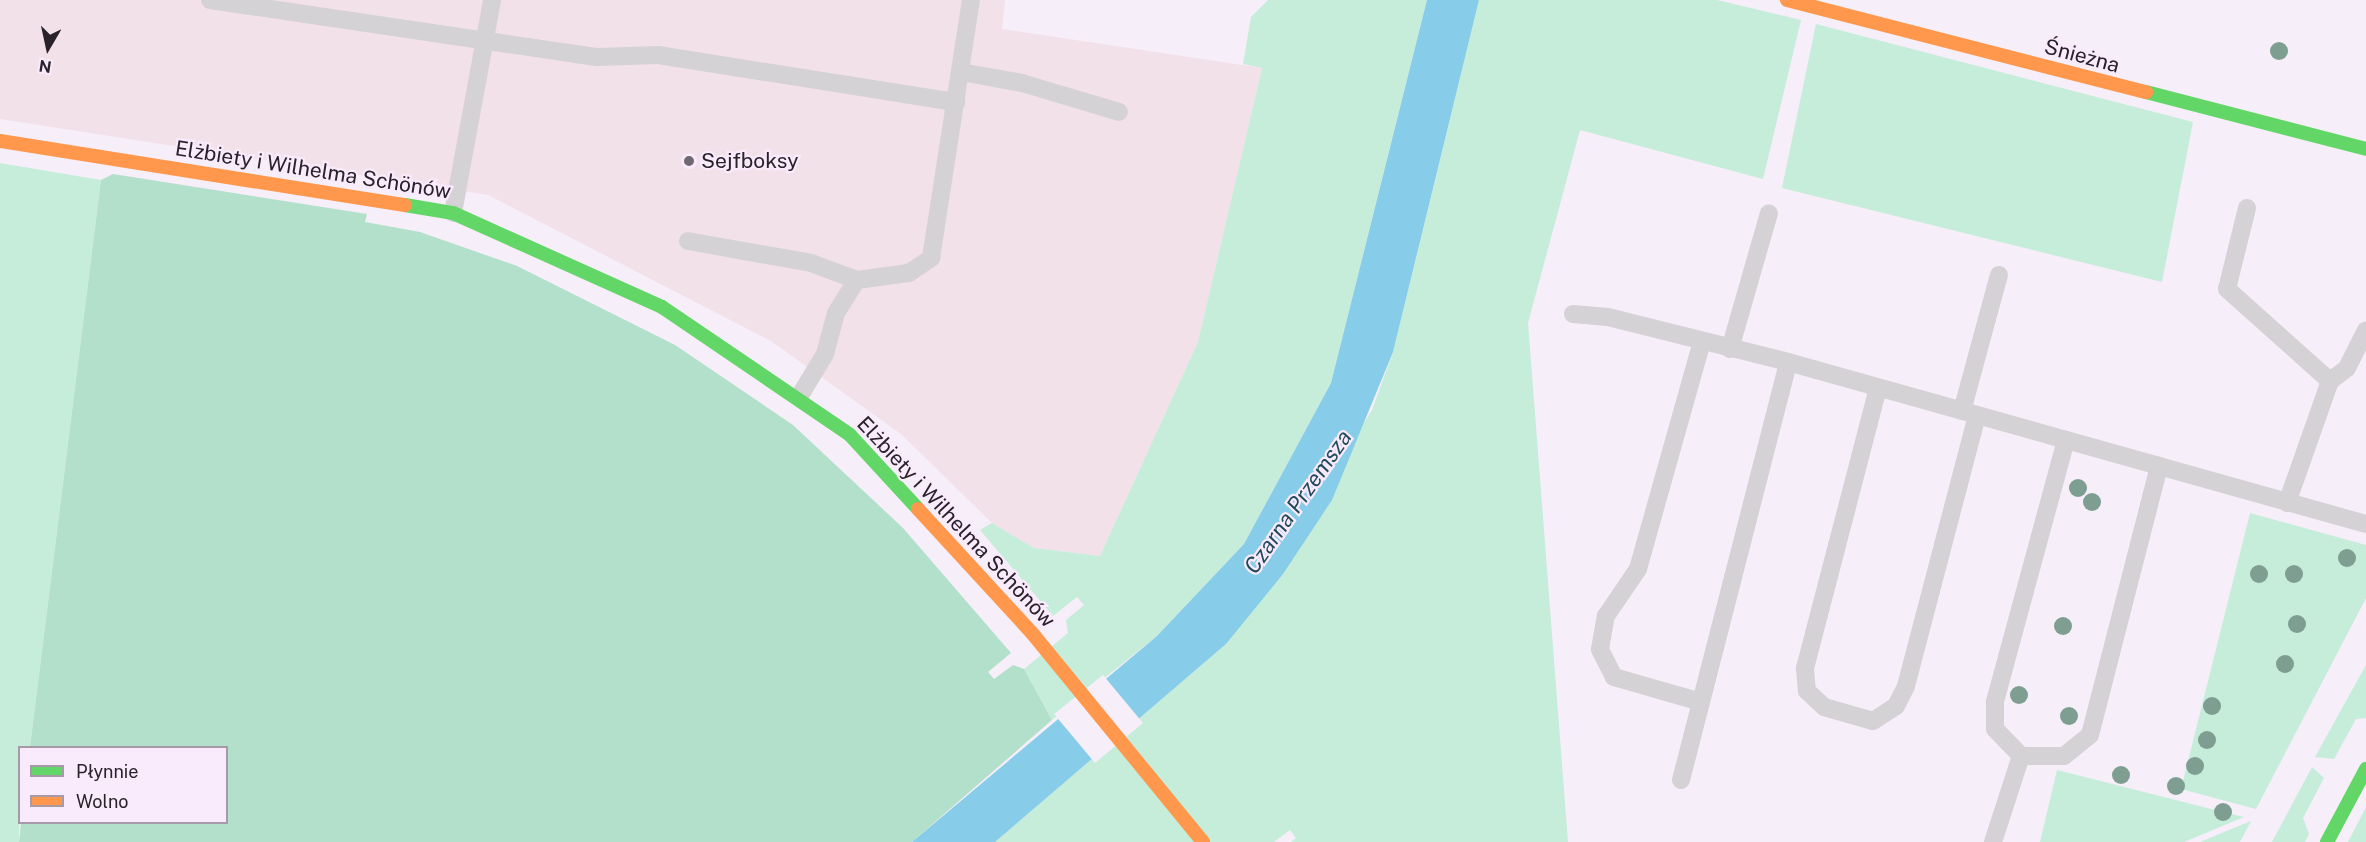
<!DOCTYPE html>
<html>
<head>
<meta charset="utf-8">
<style>
  body { margin:0 }
  #map { position:relative; width:2366px; height:842px; overflow:hidden; background:#f6eef8; font-family:"Public Sans",sans-serif }
  div>[style] { position:absolute }
  .industrial>* { inset:0; background:#f3e1ea }
  .green>* { inset:0; background:#c5edda }
  .forest>* { inset:0; background:#b3e0cb }
  .water>* { inset:0; background:#87cce8 }
  .pier>* { inset:0; background:#f6eef8 }
  .lane>* { height:18px; margin:-9px; padding:0 9px; transform-origin:9px; border-radius:9px; background:#d5d2d5 }
  .fast>* { height:14px; margin:-7px; padding:0 7px; transform-origin:7px; border-radius:7px; background:#63d668 }
  .slow>* { height:14px; margin:-7px; padding:0 7px; transform-origin:7px; border-radius:7px; background:#ff974d }
  .trees>* { width:18px; height:18px; margin:-9px; border-radius:50%; background:#7e9e92 }
  .dots>* { width:16px; height:16px; translate:-50% -50%; box-sizing:border-box; border:3px solid #f9eafc; border-radius:50% }
  span { translate:-50% -50%; white-space:nowrap; text-align:center; line-height:1.15; -webkit-text-stroke:4.5px #f9eafc; paint-order:stroke }
  .street-label { font-size:21px; color:#29222a }
  .poi-label { font-size:21px; color:#29222a }
  .left { translate:0 -50%; text-align:left }
  .water-label { font-size:22px; color:#1e4a5a; font-style:italic }
  .legend { position:absolute; left:18px; top:746px; width:210px; height:78px; box-sizing:border-box; background:#f9eafc; border:2px solid #a69aa8; margin:0; padding:8px 10px; list-style:none; font-size:18px; color:#29222a }
  .legend li { display:flex; align-items:center; gap:12px; height:30px }
  .legend b { width:30px; border:2px solid #a69aa8 }
  .north { position:absolute; left:18px; top:18px; width:60px; height:60px; -webkit-text-stroke:4px #f9eafc; paint-order:stroke; rotate:189deg; font-size:16px; font-weight:700; line-height:24px; text-align:center; color:#29222a }
  .north::after { content:''; display:block; margin:auto; width:21px; height:27px; background:#29222a; clip-path:polygon(50% 0,100% 100%,50% 72%,0 100%) }
</style>
</head>
<body>
<div id="map">
  <div class="industrial">
    <div style="clip-path:polygon(0 0,1005px 0,1002px 29px,1262px 68px,1198px 342px,1100px 556px,1034px 548px,992px 523px,901px 434px,771px 341px,488px 195px,0 119px)"></div>
  </div>
  <div class="green">
    <div style="clip-path:polygon(1268px 0,1427px 0,1331px 383px,1244px 544px,1157px 636px,1052px 720px,1024px 669px,1068px 633px,1066px 620px,1084px 605px,1077px 597px,1053px 616px,980px 530px,992px 523px,1034px 548px,1100px 556px,1198px 342px,1262px 68px,1243px 64px,1251px 17px)"></div>
    <div style="clip-path:polygon(1479px 0,1717px 0,1801px 20px,1763px 179px,1580px 130px,1528px 323px,1568px 842px,1291px 842px,1296px 838px,1290px 830px,1274px 842px,995px 842px,1226px 644px,1372px 410px,1393px 352px)"></div>
    <div style="clip-path:polygon(1816px 24px,2193px 122px,2162px 282px,1782px 188px)"></div>
    <div style="clip-path:polygon(0 163px,101px 180px,30px 747px,20px 748px,19px 842px,0 842px)"></div>
    <div style="clip-path:polygon(2250px 513px,2366px 545px,2366px 598px,2256px 809px,2181px 789px)"></div>
    <div style="clip-path:polygon(2366px 665px,2366px 718px,2356px 719px,2334px 759px,2315px 757px)"></div>
    <div style="clip-path:polygon(2312px 767px,2324px 778px,2303px 818px,2309px 834px,2305px 842px,2272px 842px)"></div>
    <div style="clip-path:polygon(2057px 770px,2223px 812px,2244px 817px,2184px 842px,2040px 842px)"></div>
    <div style="clip-path:polygon(2366px 807px,2366px 842px,2348px 842px)"></div>
    <div style="clip-path:polygon(2251px 821px,2240px 842px,2200px 842px)"></div>
  </div>
  <div class="forest">
    <div style="clip-path:polygon(113px 174px,367px 214px,365px 222px,420px 232px,517px 266px,675px 345px,793px 425px,903px 528px,1011px 653px,988px 672px,994px 679px,1013px 665px,1024px 669px,1052px 720px,912px 842px,19px 842px,21px 823px,226px 822px,226px 748px,30px 747px,101px 180px)"></div>
  </div>
  <div class="water">
    <div style="clip-path:polygon(1427px 0,1479px 0,1393px 352px,1332px 500px,1283px 574px,1226px 644px,995px 842px,912px 842px,1157px 636px,1244px 544px,1331px 383px)"></div>
  </div>
  <div class="pier">
    <div style="clip-path:polygon(1103px 675px,1143px 723px,1095px 763px,1054px 714px)"></div>
  </div>
  <div class="lane">
    <div style="left:210px;top:0;width:392px;rotate:8.4deg"></div>
    <div style="left:598px;top:57px;width:60px;rotate:-1.9deg"></div>
    <div style="left:658px;top:55px;width:302px;rotate:9deg"></div>
    <div style="left:961px;top:72px;width:62px;rotate:10.2deg"></div>
    <div style="left:1022px;top:83px;width:101px;rotate:16.6deg"></div>
    <div style="left:2247px;top:208px;width:83px;rotate:103.9deg"></div>
    <div style="left:2227px;top:289px;width:138px;rotate:41.8deg"></div>
    <div style="left:453px;top:213px;width:217px;rotate:-79.6deg"></div>
    <div style="left:688px;top:241px;width:125px;rotate:10.1deg"></div>
    <div style="left:811px;top:263px;width:49px;rotate:20.3deg"></div>
    <div style="left:1573px;top:314px;width:35px;rotate:5deg"></div>
    <div style="left:1608px;top:317px;width:186px;rotate:14deg"></div>
    <div style="left:1788px;top:362px;width:600px;rotate:15.66deg"></div>
    <div style="left:1730px;top:349px;width:141px;rotate:-74deg"></div>
    <div style="left:1878px;top:388px;width:290px;rotate:104.6deg"></div>
    <div style="left:1805px;top:669px;width:22px;rotate:85deg"></div>
    <div style="left:1807px;top:691px;width:23px;rotate:43deg"></div>
    <div style="left:1824px;top:707px;width:51px;rotate:15.9deg"></div>
    <div style="left:1873px;top:721px;width:27px;rotate:-33deg"></div>
    <div style="left:1896px;top:706px;width:22px;rotate:-63deg"></div>
    <div style="left:1906px;top:686px;width:280px;rotate:-75.3deg"></div>
    <div style="left:799px;top:397px;width:50px;rotate:-58.8deg"></div>
    <div style="left:825px;top:354px;width:42px;rotate:-75deg"></div>
    <div style="left:836px;top:313px;width:39px;rotate:-58deg"></div>
    <div style="left:857px;top:280px;width:52px;rotate:-7.7deg"></div>
    <div style="left:909px;top:273px;width:27px;rotate:-34deg"></div>
    <div style="left:931px;top:258px;width:261px;rotate:-81.2deg"></div>
    <div style="left:1962px;top:411px;width:141px;rotate:-74.8deg"></div>
    <div style="left:2066px;top:440px;width:271px;rotate:105.2deg"></div>
    <div style="left:1995px;top:702px;width:27px;rotate:90deg"></div>
    <div style="left:1995px;top:729px;width:37px;rotate:46deg"></div>
    <div style="left:2021px;top:756px;width:43px"></div>
    <div style="left:2064px;top:756px;width:33px;rotate:-39deg"></div>
    <div style="left:2090px;top:735px;width:278px;rotate:-75.6deg"></div>
    <div style="left:2287px;top:503px;width:129px;rotate:-70.6deg"></div>
    <div style="left:2330px;top:381px;width:21px;rotate:-37deg"></div>
    <div style="left:2347px;top:368px;width:42px;rotate:-63.4deg"></div>
    <div style="left:1701px;top:702px;width:91px;rotate:-164deg"></div>
    <div style="left:1614px;top:677px;width:31px;rotate:-117deg"></div>
    <div style="left:1600px;top:649px;width:34px;rotate:-80deg"></div>
    <div style="left:1606px;top:616px;width:57px;rotate:-55.8deg"></div>
    <div style="left:1638px;top:569px;width:236px;rotate:-74.3deg"></div>
    <div style="left:1681px;top:780px;width:431px;rotate:-75.6deg"></div>
    <div style="left:1993px;top:842px;width:90px;rotate:-72deg"></div>
  </div>
  <div class="fast">
    <div style="left:2146px;top:92px;width:227px;rotate:14.5deg"></div>
    <div style="left:405px;top:205px;width:49px;rotate:9.5deg"></div>
    <div style="left:453px;top:213px;width:229px;rotate:24.2deg"></div>
    <div style="left:662px;top:307px;width:227px;rotate:34.2deg"></div>
    <div style="left:850px;top:435px;width:100px;rotate:47.4deg"></div>
    <div style="left:2327px;top:842px;width:83px;rotate:-61.9deg"></div>
  </div>
  <div class="slow">
    <div style="left:1787px;top:0;width:371px;rotate:14.4deg"></div>
    <div style="left:0;top:141px;width:410px;rotate:9deg"></div>
    <div style="left:918px;top:509px;width:168px;rotate:47.4deg"></div>
    <div style="left:1032px;top:633px;width:270px;rotate:50.7deg"></div>
  </div>
  <div class="trees">
    <div style="left:2279px;top:51px"></div>
    <div style="left:2078px;top:488px"></div>
    <div style="left:2092px;top:502px"></div>
    <div style="left:2347px;top:558px"></div>
    <div style="left:2259px;top:574px"></div>
    <div style="left:2294px;top:574px"></div>
    <div style="left:2297px;top:624px"></div>
    <div style="left:2063px;top:626px"></div>
    <div style="left:2285px;top:664px"></div>
    <div style="left:2019px;top:695px"></div>
    <div style="left:2212px;top:706px"></div>
    <div style="left:2069px;top:716px"></div>
    <div style="left:2207px;top:740px"></div>
    <div style="left:2195px;top:766px"></div>
    <div style="left:2121px;top:775px"></div>
    <div style="left:2176px;top:786px"></div>
    <div style="left:2223px;top:812px"></div>
  </div>
  <div class="dots">
    <div style="left:689px;top:161px;background:#716972"></div>
  </div>
  <div class="street-label">
    <span style="left:2082px;top:56px;rotate:15deg">Śnieżna</span>
    <span style="left:313px;top:170px;rotate:9deg">Elżbiety i Wilhelma Schönów</span>
    <span style="left:956px;top:522px;rotate:47deg">Elżbiety i Wilhelma Schönów</span>
  </div>
  <div class="poi-label">
    <span class="left" style="left:701px;top:161px">Sejfboksy</span>
  </div>
  <div class="water-label">
    <span style="left:1298px;top:502px;rotate:-55deg">Czarna Przemsza</span>
  </div>
  <ul class="legend">
  <li><b style="height:8px;background:#63d668"></b>Płynnie</li>
  <li><b style="height:8px;background:#ff974d"></b>Wolno</li>
  </ul>
  <div class="north">N</div>
</div>
</body>
</html>
